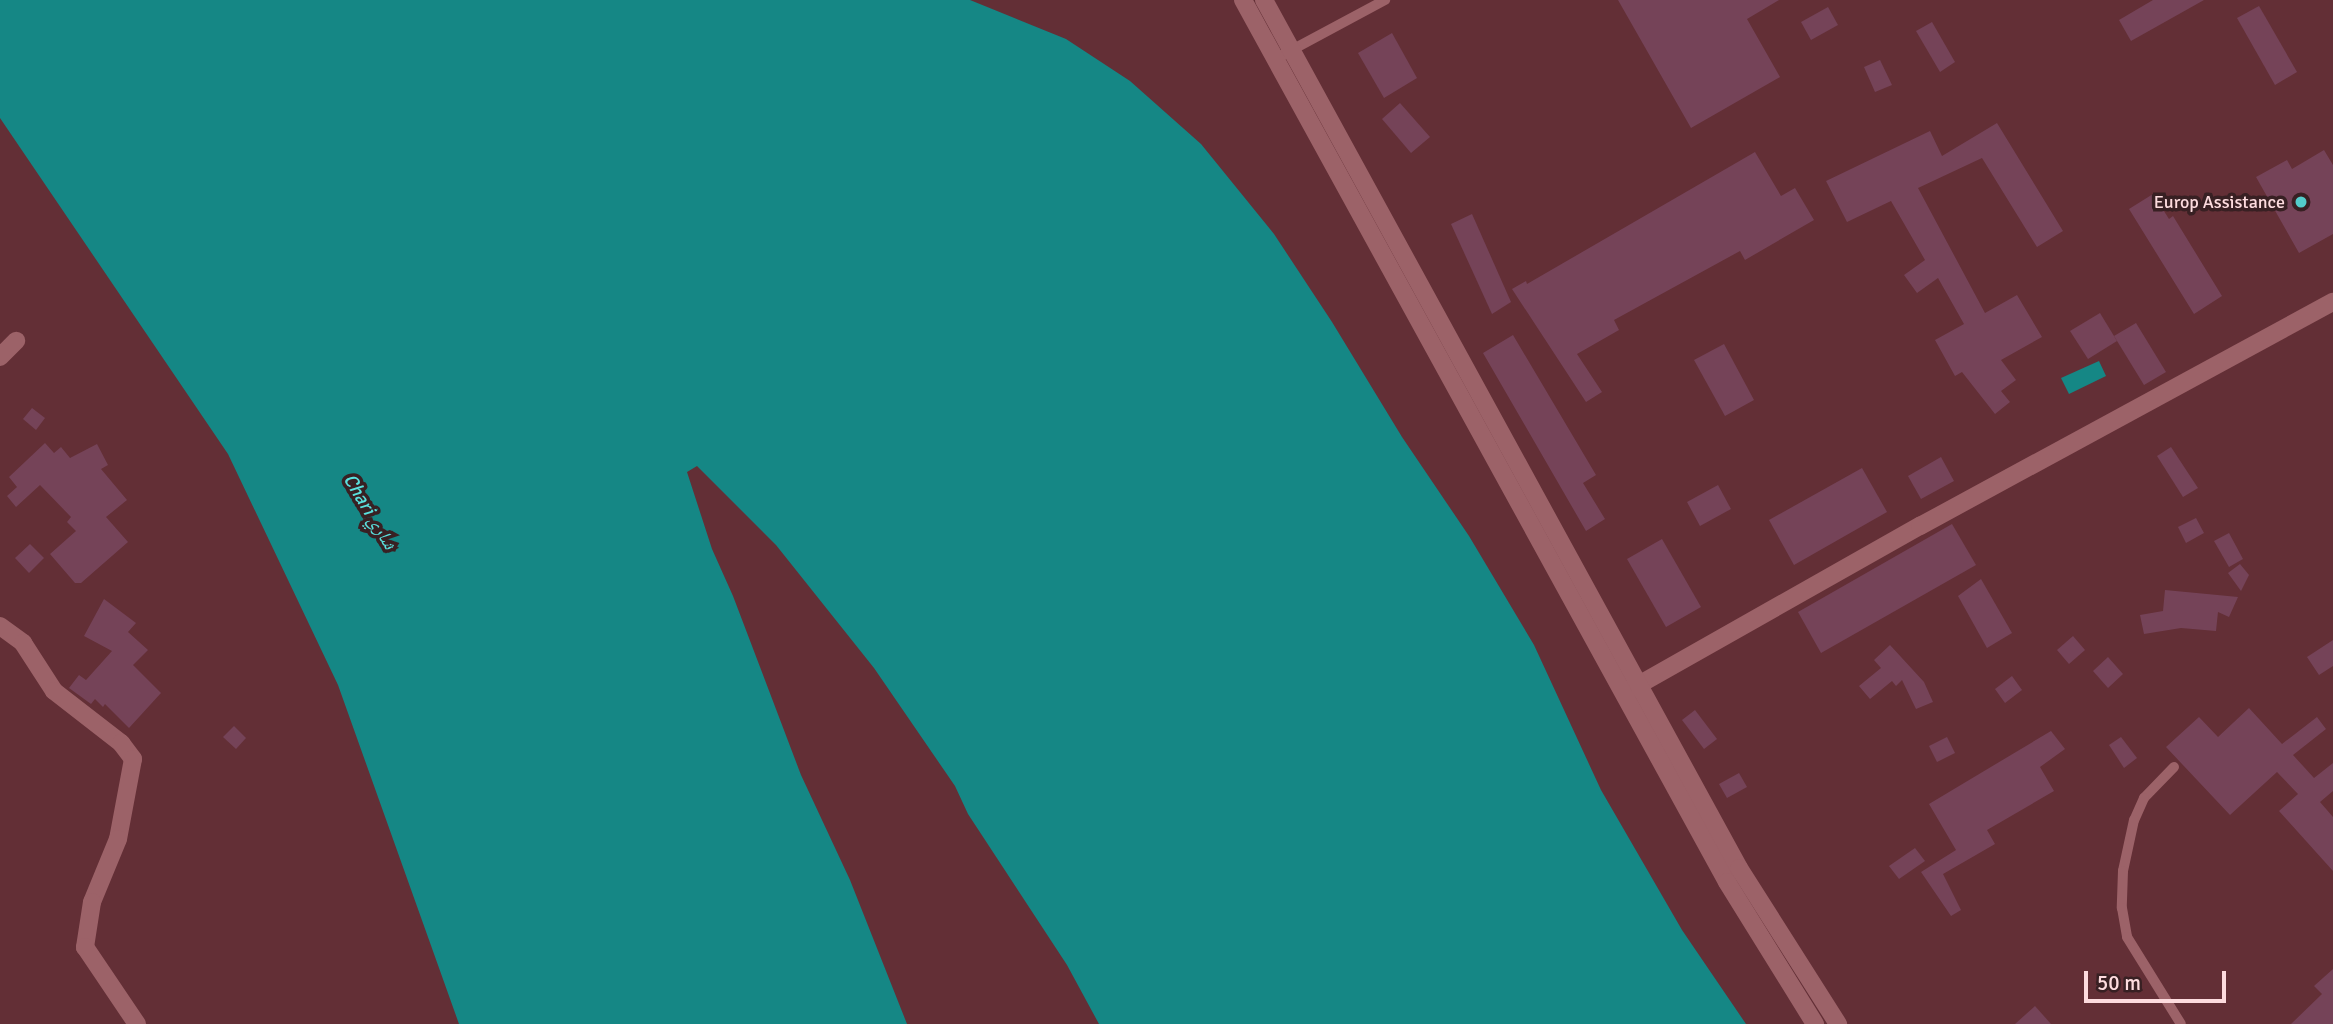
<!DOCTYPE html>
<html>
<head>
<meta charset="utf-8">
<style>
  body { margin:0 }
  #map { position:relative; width:2333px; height:1024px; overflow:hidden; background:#632f36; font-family:Signika,"Noto Naskh Arabic",sans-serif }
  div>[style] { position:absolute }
  .water>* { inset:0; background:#158785 }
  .building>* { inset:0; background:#754358 }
  .service>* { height:10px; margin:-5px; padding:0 5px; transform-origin:5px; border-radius:5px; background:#9c6268 }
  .minor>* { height:18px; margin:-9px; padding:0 9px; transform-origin:9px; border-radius:9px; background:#9c6268 }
  .secondary>* { height:18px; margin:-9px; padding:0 9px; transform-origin:9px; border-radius:9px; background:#9c6268 }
  .dots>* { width:19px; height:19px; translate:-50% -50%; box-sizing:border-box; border:4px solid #382023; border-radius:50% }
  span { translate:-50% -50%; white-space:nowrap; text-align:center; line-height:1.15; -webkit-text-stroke:7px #382023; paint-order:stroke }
  .poi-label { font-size:18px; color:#fddbde }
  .right { translate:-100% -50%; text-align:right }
  .water-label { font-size:19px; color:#5ae1de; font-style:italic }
  .scale { position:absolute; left:2084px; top:971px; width:142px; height:32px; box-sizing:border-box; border:4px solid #fddbde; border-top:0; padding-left:9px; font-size:21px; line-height:24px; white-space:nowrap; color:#fddbde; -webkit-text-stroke:5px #382023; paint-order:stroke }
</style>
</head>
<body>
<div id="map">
  <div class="water">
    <div style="clip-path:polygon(0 0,970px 0,1066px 39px,1130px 81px,1201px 144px,1274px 234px,1332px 322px,1402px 437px,1469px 536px,1534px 645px,1601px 790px,1682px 930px,1746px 1024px,1099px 1024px,1067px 965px,968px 814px,955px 786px,874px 668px,776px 545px,697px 466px,687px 472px,712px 549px,733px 596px,801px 775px,850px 880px,907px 1024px,459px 1024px,338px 685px,228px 454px,0 118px)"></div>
    <div style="clip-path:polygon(2099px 361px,2106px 376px,2069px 394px,2061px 378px)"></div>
  </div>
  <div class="building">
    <div style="clip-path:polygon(1618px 0,1779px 0,1747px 19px,1780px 77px,1691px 128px)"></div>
    <div style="clip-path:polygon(2153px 0,2204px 0,2131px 41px,2119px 20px)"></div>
    <div style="clip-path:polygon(2259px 6px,2297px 72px,2275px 85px,2237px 18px)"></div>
    <div style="clip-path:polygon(1828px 7px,1838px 25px,1811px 40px,1801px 22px)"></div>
    <div style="clip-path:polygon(1932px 22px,1955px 62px,1940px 72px,1916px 31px)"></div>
    <div style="clip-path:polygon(1392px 33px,1417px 78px,1384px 98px,1358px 53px)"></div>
    <div style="clip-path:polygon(1880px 60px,1892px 85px,1875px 92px,1864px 67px)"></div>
    <div style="clip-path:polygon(1400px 103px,1430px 137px,1411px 153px,1382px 119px)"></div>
    <div style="clip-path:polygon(1997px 123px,2063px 231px,2037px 247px,1982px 158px,1918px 188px,1985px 313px,2017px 295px,2042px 337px,2001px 360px,2016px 380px,2001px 391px,2010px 402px,1995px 414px,1962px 372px,1955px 376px,1935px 340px,1964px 324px,1938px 278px,1917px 293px,1904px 275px,1925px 260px,1891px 201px,1847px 222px,1826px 181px,1930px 131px,1942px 156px)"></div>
    <div style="clip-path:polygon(2324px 150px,2333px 165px,2333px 234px,2299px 253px,2256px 177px,2287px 160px,2292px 169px)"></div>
    <div style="clip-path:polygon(1755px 152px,1781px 196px,1795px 188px,1814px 220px,1745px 260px,1740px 251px,1614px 320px,1619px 330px,1577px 354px,1602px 392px,1586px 402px,1512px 289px,1526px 281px,1527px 284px)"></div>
    <div style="clip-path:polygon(2153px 194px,2169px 219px,2173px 216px,2222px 296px,2194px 314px,2129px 209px)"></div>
    <div style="clip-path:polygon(1472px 214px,1511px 302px,1492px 314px,1451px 224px)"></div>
    <div style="clip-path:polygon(2100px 313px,2117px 341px,2088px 359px,2070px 331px)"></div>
    <div style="clip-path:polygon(2136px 323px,2166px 372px,2144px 385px,2114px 336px)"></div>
    <div style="clip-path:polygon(1513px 335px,1596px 475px,1583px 483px,1605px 519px,1586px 531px,1483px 353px)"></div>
    <div style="clip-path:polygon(1724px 344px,1754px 400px,1725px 416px,1694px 360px)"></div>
    <div style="clip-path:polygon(32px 408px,45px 418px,36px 430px,23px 419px)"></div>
    <div style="clip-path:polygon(45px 443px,54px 453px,61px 447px,70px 458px,97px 444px,108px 465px,101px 469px,127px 500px,106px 517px,128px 542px,81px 583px,75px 583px,50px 554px,76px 531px,67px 522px,71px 517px,40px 485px,16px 507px,7px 496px,17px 487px,9px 477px)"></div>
    <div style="clip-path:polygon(2171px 447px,2198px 488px,2183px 497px,2157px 456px)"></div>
    <div style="clip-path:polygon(1941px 457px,1954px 481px,1921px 499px,1908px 476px)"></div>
    <div style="clip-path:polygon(1862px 468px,1887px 512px,1794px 565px,1769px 520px)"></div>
    <div style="clip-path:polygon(1718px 485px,1731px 509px,1700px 526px,1687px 502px)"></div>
    <div style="clip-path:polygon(2196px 518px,2204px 533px,2186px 543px,2178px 527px)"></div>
    <div style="clip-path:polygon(1952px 524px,1976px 565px,1821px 653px,1798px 612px)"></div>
    <div style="clip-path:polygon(2229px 533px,2243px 559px,2229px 567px,2214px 541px)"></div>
    <div style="clip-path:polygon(1662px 539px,1701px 607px,1666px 627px,1627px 559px)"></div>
    <div style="clip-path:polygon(30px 544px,44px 558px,29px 573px,15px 558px)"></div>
    <div style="clip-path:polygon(2240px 564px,2249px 575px,2241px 591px,2228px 573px)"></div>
    <div style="clip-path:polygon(1981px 579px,2012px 633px,1987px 648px,1958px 596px)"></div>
    <div style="clip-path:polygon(2165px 590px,2207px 594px,2238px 597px,2229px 617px,2218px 612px,2216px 631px,2181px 628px,2144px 634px,2140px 615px,2163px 611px)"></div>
    <div style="clip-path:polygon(104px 599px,136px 623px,128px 632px,148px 650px,133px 665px,161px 693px,129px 728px,105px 704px,103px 707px,95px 699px,91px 704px,69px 688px,79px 675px,86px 680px,112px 651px,84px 636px)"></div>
    <div style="clip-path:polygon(2073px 636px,2085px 650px,2069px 664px,2057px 650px)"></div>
    <div style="clip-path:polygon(2333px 640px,2333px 666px,2319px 675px,2307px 657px)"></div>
    <div style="clip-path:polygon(1890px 645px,1924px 682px,1933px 702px,1916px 709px,1902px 680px,1896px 686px,1892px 681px,1870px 699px,1859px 686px,1881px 668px,1874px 660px)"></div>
    <div style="clip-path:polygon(2108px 657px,2123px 674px,2108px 688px,2093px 671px)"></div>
    <div style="clip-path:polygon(2012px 676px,2022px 690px,2005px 703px,1995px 689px)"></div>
    <div style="clip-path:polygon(2249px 708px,2282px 744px,2317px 717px,2326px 729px,2293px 755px,2314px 778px,2333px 763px,2333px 791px,2320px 802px,2333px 817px,2333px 871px,2279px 811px,2298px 794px,2277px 772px,2230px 815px,2166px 747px,2199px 717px,2218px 737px)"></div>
    <div style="clip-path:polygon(1695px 710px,1717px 739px,1704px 749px,1682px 720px)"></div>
    <div style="clip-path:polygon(234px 726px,246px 738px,236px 749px,223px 737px)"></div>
    <div style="clip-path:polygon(2051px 731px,2065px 749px,2040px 767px,2054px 791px,1987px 830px,1995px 844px,1943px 874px,1961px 910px,1951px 916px,1921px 872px,1956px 850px,1929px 804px)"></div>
    <div style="clip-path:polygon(1947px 737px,1955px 753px,1937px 762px,1929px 746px)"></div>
    <div style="clip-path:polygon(2121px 737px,2137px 758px,2124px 768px,2109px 745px)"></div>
    <div style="clip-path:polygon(1739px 773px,1747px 787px,1727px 798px,1719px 784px)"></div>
    <div style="clip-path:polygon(1915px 848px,1925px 861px,1899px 879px,1889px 866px)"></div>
    <div style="clip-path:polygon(2333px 969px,2333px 1024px,2291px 1024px,2322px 994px,2314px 986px)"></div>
    <div style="clip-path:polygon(2035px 1006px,2051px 1024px,2015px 1024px)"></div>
  </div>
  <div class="service">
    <div style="left:1275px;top:59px;width:125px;rotate:-28.2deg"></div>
    <div style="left:2174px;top:767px;width:43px;rotate:134.1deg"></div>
    <div style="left:2144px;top:798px;width:24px;rotate:114deg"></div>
    <div style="left:2134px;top:820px;width:52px;rotate:102.2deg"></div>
    <div style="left:2123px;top:871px;width:37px;rotate:92deg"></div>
    <div style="left:2122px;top:908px;width:29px;rotate:80deg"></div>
    <div style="left:2127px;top:937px;width:102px;rotate:58.2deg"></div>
  </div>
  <div class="minor">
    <div style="left:0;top:357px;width:23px;rotate:-45deg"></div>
    <div style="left:0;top:626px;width:29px;rotate:36deg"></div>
    <div style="left:23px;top:643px;width:57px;rotate:57.1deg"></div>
    <div style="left:54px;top:691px;width:85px;rotate:37.8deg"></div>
    <div style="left:121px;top:743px;width:20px;rotate:53deg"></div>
    <div style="left:133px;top:759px;width:81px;rotate:100.6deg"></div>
    <div style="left:118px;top:839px;width:68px;rotate:112.4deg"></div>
    <div style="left:92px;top:902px;width:46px;rotate:98.8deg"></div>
    <div style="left:85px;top:947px;width:93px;rotate:56deg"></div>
    <div style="left:1626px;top:692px;width:338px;rotate:-29.5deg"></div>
    <div style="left:1920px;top:526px;width:470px;rotate:-28.5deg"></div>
  </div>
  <div class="secondary">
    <div style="left:1243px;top:0;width:1006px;rotate:61.24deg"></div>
    <div style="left:1727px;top:882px;width:167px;rotate:58.2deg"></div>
    <div style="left:1264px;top:0;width:989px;rotate:61.31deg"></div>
    <div style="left:1739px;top:868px;width:185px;rotate:57.6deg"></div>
  </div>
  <div class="dots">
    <div style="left:2301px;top:202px;background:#53cdcb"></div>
  </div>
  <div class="poi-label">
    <span class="right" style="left:2285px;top:202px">Europ Assistance</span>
  </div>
  <div class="water-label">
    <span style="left:369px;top:512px;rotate:59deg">Chari شاري</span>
  </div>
  <div class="scale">50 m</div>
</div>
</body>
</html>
